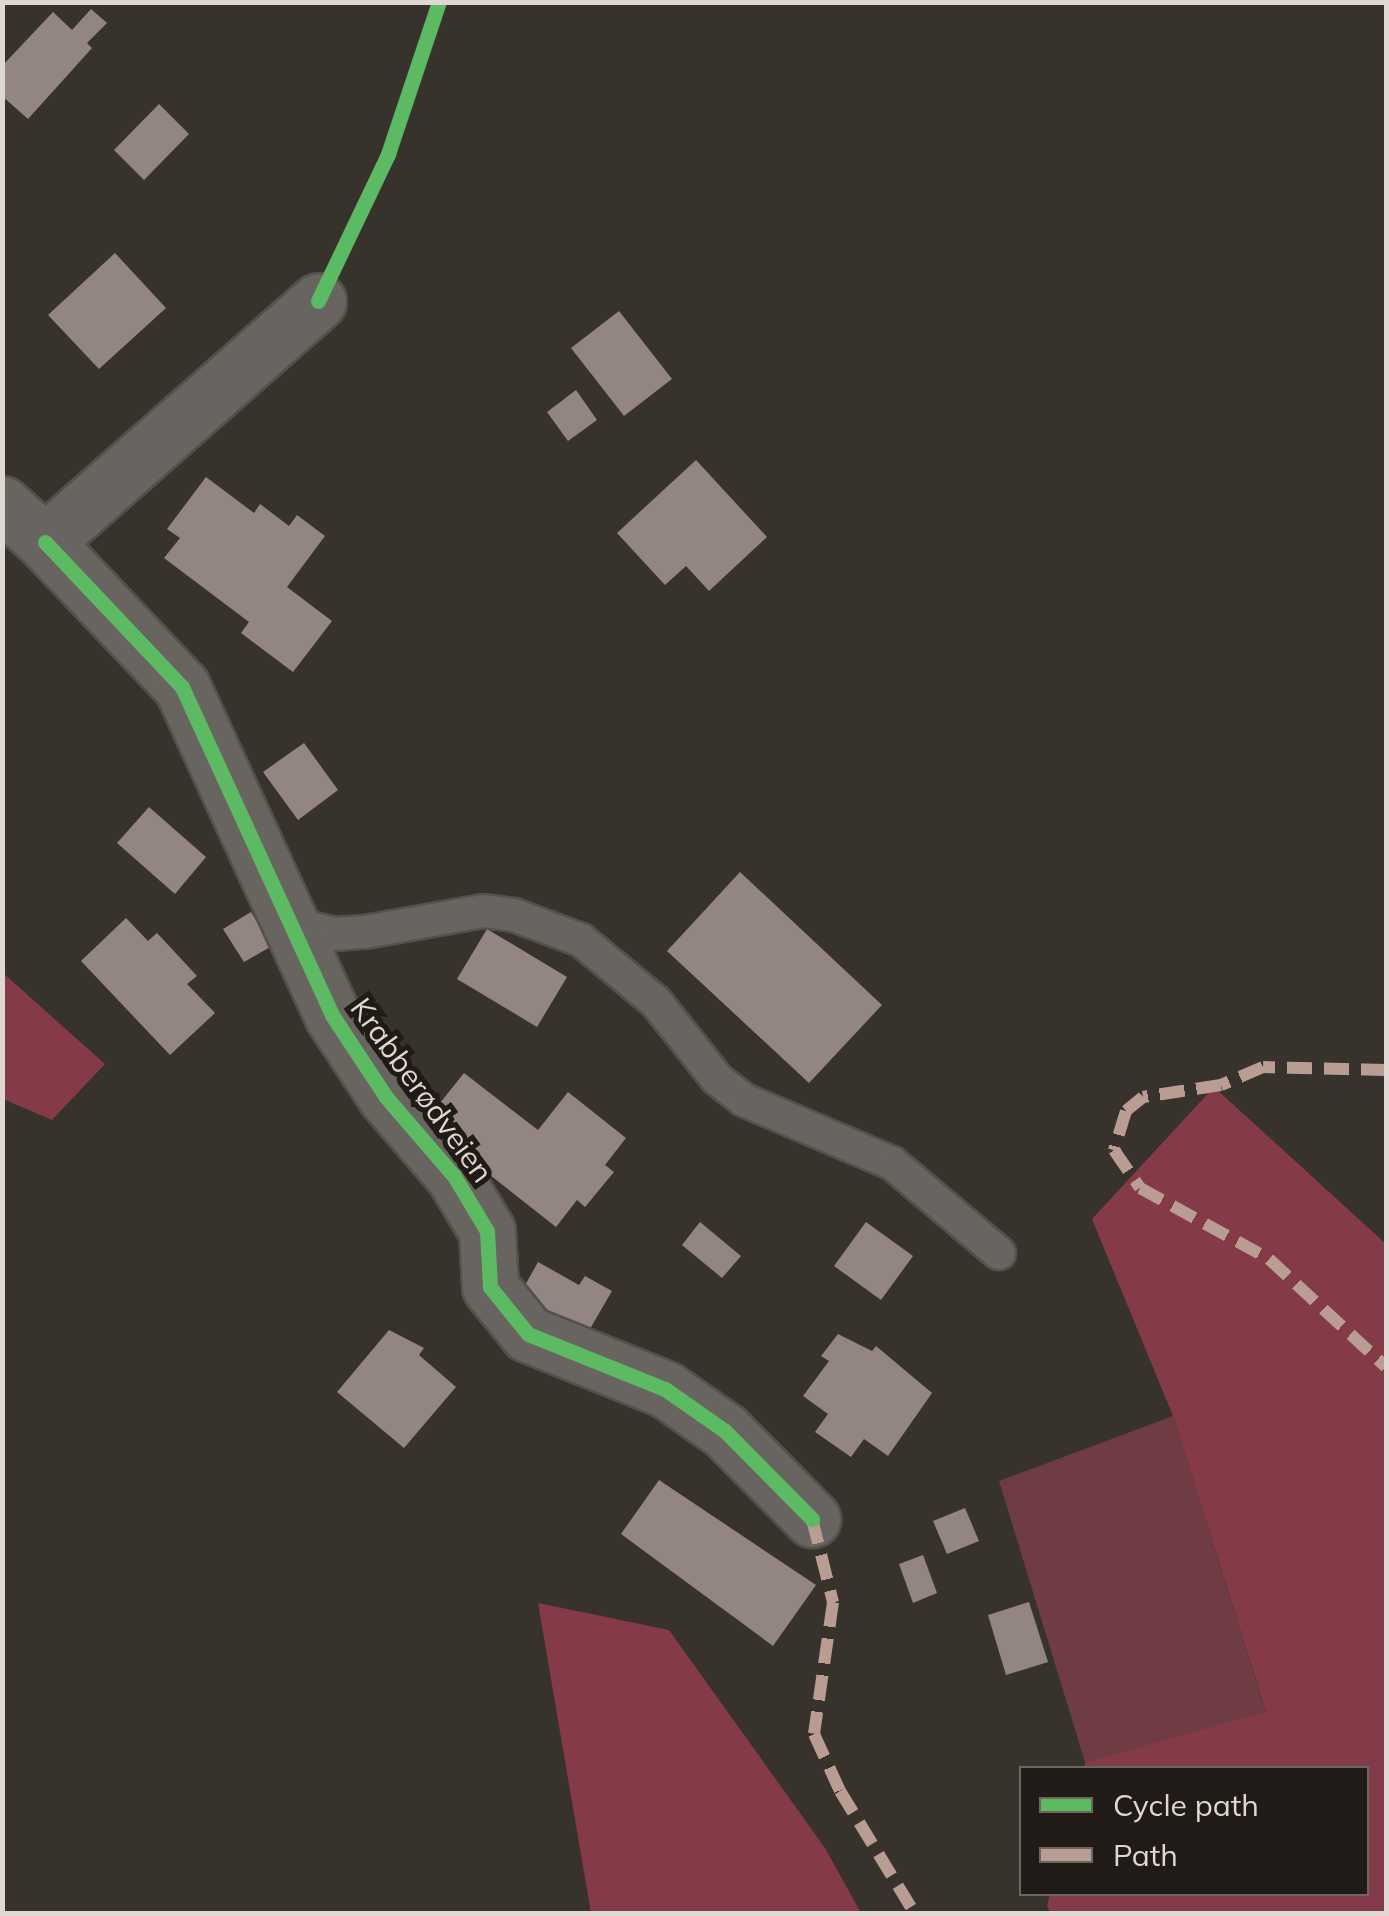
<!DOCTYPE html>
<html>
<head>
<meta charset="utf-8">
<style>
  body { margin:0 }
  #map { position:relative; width:1389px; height:1916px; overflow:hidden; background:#38322c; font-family:Mulish,sans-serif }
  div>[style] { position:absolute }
  .green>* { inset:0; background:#703c43 }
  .forest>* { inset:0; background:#843a47 }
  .building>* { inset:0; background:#938680 }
  .roads { filter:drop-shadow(2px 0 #55504a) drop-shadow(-2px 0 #55504a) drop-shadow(0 2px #55504a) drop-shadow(0 -2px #55504a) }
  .lane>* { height:32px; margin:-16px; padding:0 16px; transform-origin:16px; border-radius:16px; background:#686460 }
  .street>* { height:55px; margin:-27.5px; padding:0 27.5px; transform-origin:27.5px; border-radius:27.5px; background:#686460 }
  .quiet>* { height:12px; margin-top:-6px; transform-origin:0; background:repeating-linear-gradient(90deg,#b99d93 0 25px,transparent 0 37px) }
  .cycleway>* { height:15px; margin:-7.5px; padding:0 7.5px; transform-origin:7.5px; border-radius:7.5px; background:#5cba63 }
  span { translate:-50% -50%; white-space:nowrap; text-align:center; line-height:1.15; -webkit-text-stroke:10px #201b16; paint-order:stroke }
  .street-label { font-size:30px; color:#dfd7d1 }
  .frame { position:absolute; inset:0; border:5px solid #dfd7d1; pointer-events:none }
  .legend { position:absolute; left:1019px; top:1766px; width:350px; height:130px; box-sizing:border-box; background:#201b16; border:2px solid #6c6661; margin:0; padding:12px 18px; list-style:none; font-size:30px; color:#dfd7d1 }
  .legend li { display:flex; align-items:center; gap:20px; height:50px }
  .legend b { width:50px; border:2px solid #6c6661 }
</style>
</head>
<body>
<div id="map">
  <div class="green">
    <div style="clip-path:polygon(1173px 1416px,1266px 1713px,1085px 1762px,999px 1481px)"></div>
  </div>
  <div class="forest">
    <div style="clip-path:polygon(3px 973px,105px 1064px,52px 1120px,3px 1099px)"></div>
    <div style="clip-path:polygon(1214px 1087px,1386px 1244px,1386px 1913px,1051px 1914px,1047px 1906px,1050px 1894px,1366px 1894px,1366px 1768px,1084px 1768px,1085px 1762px,1266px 1712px,1173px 1416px,1092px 1219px)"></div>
    <div style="clip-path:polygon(538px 1603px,669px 1630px,825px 1848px,861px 1913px,591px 1913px)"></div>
  </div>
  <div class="building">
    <div style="clip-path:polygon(91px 9px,107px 23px,87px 43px,92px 48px,28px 119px,2px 96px,2px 66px,53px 12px,72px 30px)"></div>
    <div style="clip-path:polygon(159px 104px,189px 134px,144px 180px,114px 150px)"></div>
    <div style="clip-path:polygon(115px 253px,166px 308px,99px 369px,48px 315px)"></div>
    <div style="clip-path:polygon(619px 311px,672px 379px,624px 416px,571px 348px)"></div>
    <div style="clip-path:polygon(576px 390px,597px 420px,568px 441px,547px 412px)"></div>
    <div style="clip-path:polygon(696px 460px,767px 537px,709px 591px,686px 566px,665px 585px,617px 533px)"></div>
    <div style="clip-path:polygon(206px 477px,254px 513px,260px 504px,289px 526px,297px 515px,325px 536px,287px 587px,332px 621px,293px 672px,241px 633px,249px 622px,164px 558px,180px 538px,167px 529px)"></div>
    <div style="clip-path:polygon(304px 743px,338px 790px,298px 820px,263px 772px)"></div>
    <div style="clip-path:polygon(149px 807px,206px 857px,175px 894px,117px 843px)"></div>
    <div style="clip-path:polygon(740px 872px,882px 1005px,809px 1083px,667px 951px)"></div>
    <div style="clip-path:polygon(251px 912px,272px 946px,244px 962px,223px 929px)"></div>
    <div style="clip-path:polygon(126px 918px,148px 941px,157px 933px,197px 976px,187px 984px,215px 1013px,170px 1055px,81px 961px)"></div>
    <div style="clip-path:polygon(487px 929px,567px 977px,537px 1027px,457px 979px)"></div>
    <div style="clip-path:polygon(464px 1073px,538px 1130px,568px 1092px,626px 1138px,605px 1165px,614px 1172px,585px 1207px,577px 1200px,556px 1227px,424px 1123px)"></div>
    <div style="clip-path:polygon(700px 1222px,741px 1256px,722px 1278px,682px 1245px)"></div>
    <div style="clip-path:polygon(866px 1222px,913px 1256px,881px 1300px,834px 1266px)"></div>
    <div style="clip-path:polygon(538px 1262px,579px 1285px,585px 1276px,612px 1291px,587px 1334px,519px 1296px)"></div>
    <div style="clip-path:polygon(389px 1330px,424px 1348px,419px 1355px,456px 1387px,404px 1448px,337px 1392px)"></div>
    <div style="clip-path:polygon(838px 1334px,872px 1351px,876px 1346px,932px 1393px,888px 1456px,864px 1439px,851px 1457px,815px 1432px,828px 1414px,803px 1396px,829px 1361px,821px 1356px)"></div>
    <div style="clip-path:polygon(659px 1480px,816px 1585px,773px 1646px,621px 1534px)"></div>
    <div style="clip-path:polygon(965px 1508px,979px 1541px,947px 1554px,933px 1521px)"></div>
    <div style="clip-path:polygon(923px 1555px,937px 1593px,913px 1603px,899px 1564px)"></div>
    <div style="clip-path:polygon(1029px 1602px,1048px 1662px,1006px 1675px,988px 1615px)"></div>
  </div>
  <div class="roads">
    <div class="lane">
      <div style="left:286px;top:922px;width:50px;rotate:13.8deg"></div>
      <div style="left:335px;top:934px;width:30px;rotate:-4deg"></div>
      <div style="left:365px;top:932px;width:120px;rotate:-10.1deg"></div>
      <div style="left:483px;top:911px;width:31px;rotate:7deg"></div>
      <div style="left:514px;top:915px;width:72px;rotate:20.5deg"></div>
      <div style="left:581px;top:940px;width:97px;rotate:39.6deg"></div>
      <div style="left:656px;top:1002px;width:98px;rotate:51.6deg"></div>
      <div style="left:717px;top:1079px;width:34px;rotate:38deg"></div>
      <div style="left:744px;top:1100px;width:161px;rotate:23.1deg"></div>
      <div style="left:892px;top:1163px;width:140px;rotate:40.1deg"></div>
    </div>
    <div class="street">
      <div style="left:2px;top:504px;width:57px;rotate:41.5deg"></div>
      <div style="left:45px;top:542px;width:364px;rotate:-41.4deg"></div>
      <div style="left:45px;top:542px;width:199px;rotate:46.6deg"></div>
      <div style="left:182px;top:687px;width:361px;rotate:65.4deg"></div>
      <div style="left:332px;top:1015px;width:98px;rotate:56.6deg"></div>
      <div style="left:386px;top:1097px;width:104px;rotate:49.3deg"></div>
      <div style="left:454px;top:1176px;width:64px;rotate:59deg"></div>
      <div style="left:487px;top:1231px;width:56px;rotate:86.9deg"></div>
      <div style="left:490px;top:1287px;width:60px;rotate:51deg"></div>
      <div style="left:528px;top:1334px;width:148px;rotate:21.9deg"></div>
      <div style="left:665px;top:1389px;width:73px;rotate:35deg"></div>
      <div style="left:725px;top:1431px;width:124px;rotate:45.3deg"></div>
    </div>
  </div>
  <div class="quiet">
    <div style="left:1386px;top:1070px;width:123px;rotate:-178.6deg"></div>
    <div style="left:1263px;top:1067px;width:46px;rotate:156.8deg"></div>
    <div style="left:1221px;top:1085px;width:79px;rotate:171.3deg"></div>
    <div style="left:1143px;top:1097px;width:22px;rotate:141deg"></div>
    <div style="left:1126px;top:1111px;width:41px;rotate:107.1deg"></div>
    <div style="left:1114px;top:1150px;width:46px;rotate:55.6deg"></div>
    <div style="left:1140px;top:1188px;width:147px;rotate:28.8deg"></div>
    <div style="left:1269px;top:1259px;width:159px;rotate:42.7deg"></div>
    <div style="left:812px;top:1519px;width:86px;rotate:75.8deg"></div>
    <div style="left:833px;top:1602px;width:133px;rotate:98.2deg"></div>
    <div style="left:814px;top:1734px;width:63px;rotate:65.5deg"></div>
    <div style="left:840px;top:1791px;width:144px;rotate:58.6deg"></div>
  </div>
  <div class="cycleway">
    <div style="left:318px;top:301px;width:163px;rotate:-64.5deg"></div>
    <div style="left:388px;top:154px;width:160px;rotate:-71.5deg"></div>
    <div style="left:45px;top:542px;width:199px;rotate:46.6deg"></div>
    <div style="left:182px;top:687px;width:361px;rotate:65.4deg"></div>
    <div style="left:332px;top:1015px;width:98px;rotate:56.6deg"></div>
    <div style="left:386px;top:1097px;width:104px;rotate:49.3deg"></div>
    <div style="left:454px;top:1176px;width:64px;rotate:59deg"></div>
    <div style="left:487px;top:1231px;width:56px;rotate:86.9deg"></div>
    <div style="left:490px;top:1287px;width:60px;rotate:51deg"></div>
    <div style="left:528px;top:1334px;width:148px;rotate:21.9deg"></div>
    <div style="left:665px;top:1389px;width:73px;rotate:35deg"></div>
    <div style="left:725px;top:1431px;width:124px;rotate:45.3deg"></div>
  </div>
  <div class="street-label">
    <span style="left:422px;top:1090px;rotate:54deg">Krabberødveien</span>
  </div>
  <div class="frame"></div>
  <ul class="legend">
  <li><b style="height:12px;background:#5cba63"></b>Cycle path</li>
  <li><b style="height:12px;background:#b99d93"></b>Path</li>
  </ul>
</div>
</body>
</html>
